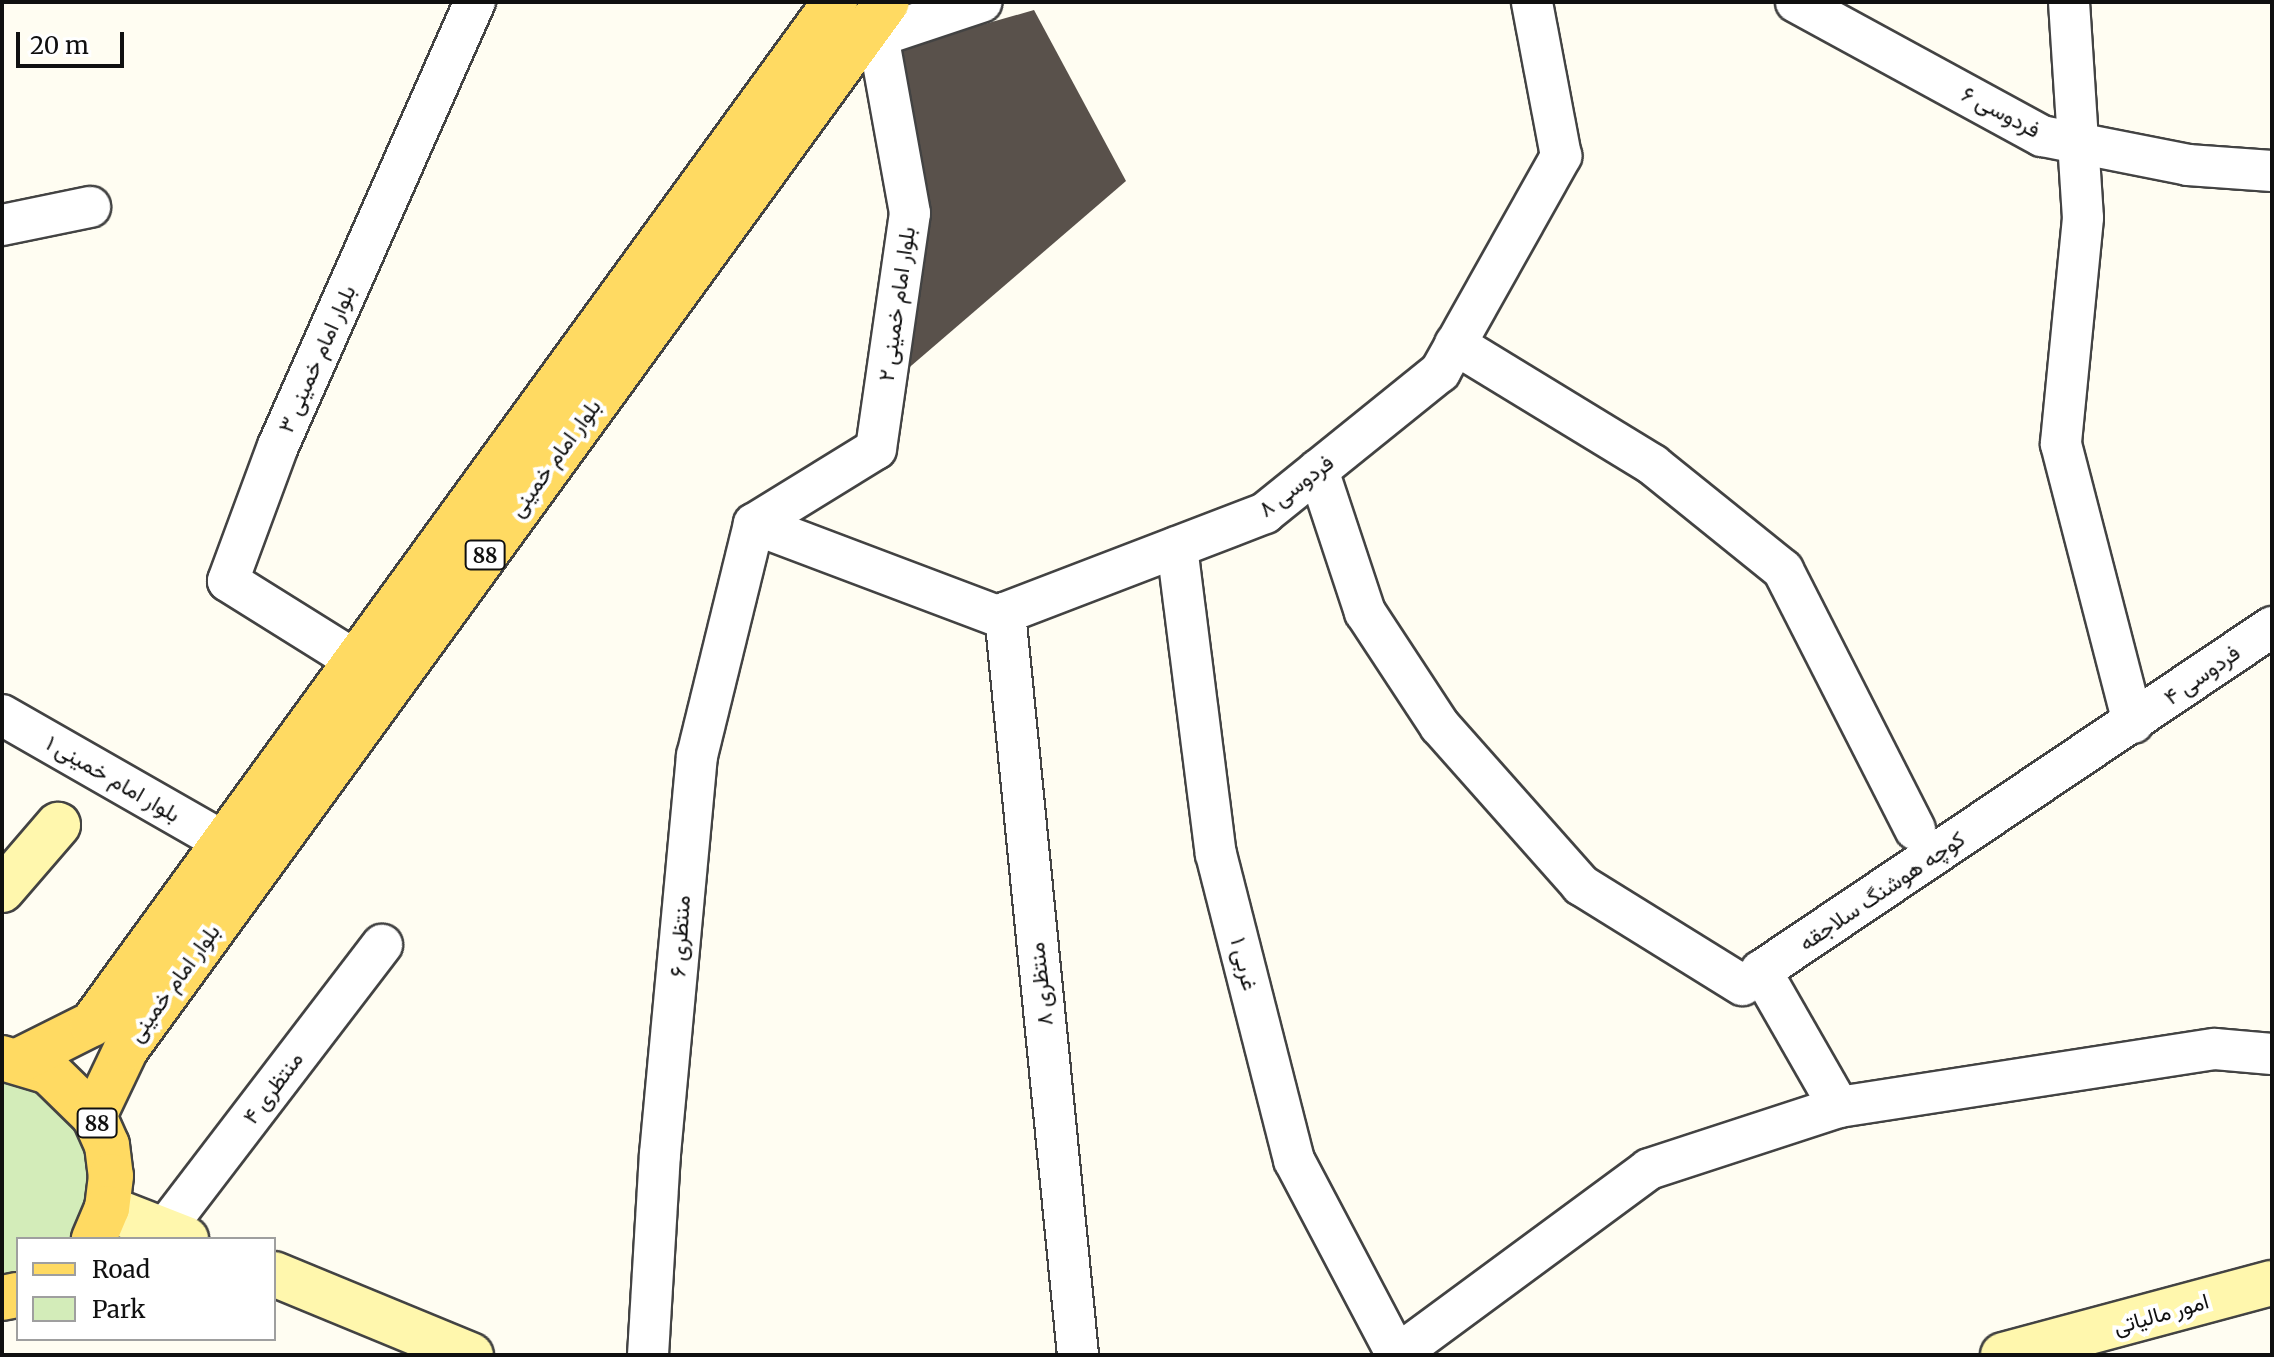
<!DOCTYPE html>
<html>
<head>
<meta charset="utf-8">
<style>
  body { margin:0 }
  #map { position:relative; width:2274px; height:1357px; overflow:hidden; background:#fffdf2; font-family:Merriweather,Vazirmatn,serif }
  div>[style] { position:absolute }
  .green>* { inset:0; background:#d3ecb9 }
  .building>* { inset:0; background:#59514b }
  .roads { filter:drop-shadow(2px 0 #434343) drop-shadow(-2px 0 #434343) drop-shadow(0 2px #434343) drop-shadow(0 -2px #434343) }
  .street>* { height:40px; margin:-20px; padding:0 20px; transform-origin:20px; border-radius:20px; background:#fff }
  .secondary>* { height:44px; margin:-22px; padding:0 22px; transform-origin:22px; border-radius:22px; background:#fff7ad }
  .primary>* { height:44px; margin:-22px; padding:0 22px; transform-origin:22px; border-radius:22px; background:#ffda62 }
  span { translate:-50% -50%; white-space:nowrap; text-align:center; line-height:1.15; -webkit-text-stroke:8px #fff; paint-order:stroke }
  .shield-label span { padding:2px 6px; background:#fff; border:2px solid; border-radius:6px; -webkit-text-stroke-width:0 }
  .shield-label { font-size:20px; color:#101010; font-weight:700 }
  .street-label { font-size:22px; color:#101010 }
  .frame { position:absolute; inset:0; border:4px solid #101010; pointer-events:none }
  .legend { position:absolute; left:16px; top:1237px; width:260px; height:104px; box-sizing:border-box; background:#fff; border:2px solid #9f9f9f; margin:0; padding:10px 14px; list-style:none; font-size:24px; color:#101010 }
  .legend li { display:flex; align-items:center; gap:16px; height:40px }
  .legend b { width:40px; border:2px solid #9f9f9f }
  .scale { position:absolute; left:16px; top:32px; width:108px; height:36px; box-sizing:border-box; border:4px solid #101010; border-top:0; padding-left:10px; font-size:24px; line-height:28px; white-space:nowrap; color:#101010; -webkit-text-stroke:6px #fff; paint-order:stroke }
</style>
</head>
<body>
<div id="map">
  <div class="green">
    <div style="clip-path:polygon(2px 1077px,31px 1085px,79px 1130px,90px 1162px,90px 1195px,69px 1239px,18px 1239px,18px 1275px,2px 1279px)"></div>
  </div>
  <div class="building">
    <div style="clip-path:polygon(1034px 10px,1126px 181px,897px 378px,894px 50px)"></div>
  </div>
  <div class="roads">
    <div class="street">
      <div style="left:1796px;top:2px;width:280px;rotate:28.6deg"></div>
      <div style="left:2042px;top:136px;width:149px;rotate:11.2deg"></div>
      <div style="left:2188px;top:165px;width:84px;rotate:4.1deg"></div>
      <div style="left:2069px;top:2px;width:216px;rotate:86.3deg"></div>
      <div style="left:2083px;top:218px;width:227px;rotate:95.6deg"></div>
      <div style="left:2061px;top:444px;width:288px;rotate:75.5deg"></div>
      <div style="left:879px;top:36px;width:108px;rotate:-18.4deg"></div>
      <div style="left:2px;top:225px;width:90px;rotate:-11.6deg"></div>
      <div style="left:1455px;top:344px;width:232px;rotate:31.4deg"></div>
      <div style="left:1653px;top:465px;width:167px;rotate:38.9deg"></div>
      <div style="left:1783px;top:570px;width:291px;rotate:63deg"></div>
      <div style="left:1318px;top:470px;width:150px;rotate:71.7deg"></div>
      <div style="left:1365px;top:612px;width:136px;rotate:56.7deg"></div>
      <div style="left:1440px;top:726px;width:213px;rotate:48.4deg"></div>
      <div style="left:1581px;top:885px;width:190px;rotate:31.8deg"></div>
      <div style="left:754px;top:524px;width:260px;rotate:20.7deg"></div>
      <div style="left:997px;top:616px;width:287px;rotate:-21deg"></div>
      <div style="left:1265px;top:513px;width:225px;rotate:-38.9deg"></div>
      <div style="left:1440px;top:372px;width:248px;rotate:-60.7deg"></div>
      <div style="left:1561px;top:156px;width:157px;rotate:-100.7deg"></div>
      <div style="left:754px;top:524px;width:143px;rotate:-31.6deg"></div>
      <div style="left:876px;top:449px;width:238px;rotate:-81.8deg"></div>
      <div style="left:910px;top:213px;width:198px;rotate:-100.2deg"></div>
      <div style="left:1177px;top:547px;width:309px;rotate:82.8deg"></div>
      <div style="left:1216px;top:854px;width:316px;rotate:75.7deg"></div>
      <div style="left:1294px;top:1160px;width:221px;rotate:62.2deg"></div>
      <div style="left:1397px;top:1355px;width:313px;rotate:-36.4deg"></div>
      <div style="left:1649px;top:1169px;width:200px;rotate:-18.1deg"></div>
      <div style="left:1839px;top:1107px;width:380px;rotate:-8.8deg"></div>
      <div style="left:2215px;top:1049px;width:57px;rotate:5deg"></div>
      <div style="left:1005px;top:613px;width:746px;rotate:84.38deg"></div>
      <div style="left:356px;top:661px;width:151px;rotate:-148deg"></div>
      <div style="left:228px;top:581px;width:144px;rotate:-69.7deg"></div>
      <div style="left:278px;top:446px;width:486px;rotate:-66.1deg"></div>
      <div style="left:2px;top:715px;width:256px;rotate:29.8deg"></div>
      <div style="left:1839px;top:1107px;width:157px;rotate:-119.8deg"></div>
      <div style="left:1761px;top:971px;width:616px;rotate:-33.95deg"></div>
      <div style="left:164px;top:1230px;width:359px;rotate:-52.6deg"></div>
      <div style="left:648px;top:1355px;width:201px;rotate:-86.6deg"></div>
      <div style="left:660px;top:1154px;width:400px;rotate:-84.7deg"></div>
      <div style="left:697px;top:756px;width:239px;rotate:-76.2deg"></div>
    </div>
    <div class="secondary">
      <div style="left:2px;top:890px;width:86px;rotate:-49.3deg"></div>
      <div style="left:107px;top:1208px;width:85px;rotate:21.4deg"></div>
      <div style="left:274px;top:1274px;width:213px;rotate:22.4deg"></div>
      <div style="left:2003px;top:1355px;width:278px;rotate:-15deg"></div>
    </div>
    <div class="primary">
      <div style="left:2px;top:1058px;width:49px;rotate:16.6deg"></div>
      <div style="left:49px;top:1072px;width:63px;rotate:44.4deg"></div>
      <div style="left:94px;top:1116px;width:32px;rotate:66deg"></div>
      <div style="left:107px;top:1145px;width:31px;rotate:83deg"></div>
      <div style="left:111px;top:1176px;width:32px;rotate:97deg"></div>
      <div style="left:107px;top:1208px;width:34px;rotate:113deg"></div>
      <div style="left:20px;top:1060px;width:80px;rotate:-26.6deg"></div>
      <div style="left:92px;top:1024px;width:1264px;rotate:-53.98deg"></div>
      <div style="left:94px;top:1116px;width:74px;rotate:-64.5deg"></div>
      <div style="left:126px;top:1049px;width:1294px;rotate:-53.99deg"></div>
      <div style="left:2px;top:1298px;width:16px;rotate:-11deg"></div>
    </div>
  </div>
  <div class="shield-label">
    <span style="left:485px;top:555px">88</span>
    <span style="left:97px;top:1123px">88</span>
  </div>
  <div class="street-label">
    <span style="left:2001px;top:112px;rotate:28deg">فردوسی ۶</span>
    <span style="left:897px;top:304px;rotate:-82deg">بلوار امام خمینی ۲</span>
    <span style="left:317px;top:359px;rotate:-66deg">بلوار امام خمینی ۳</span>
    <span style="left:555px;top:458px;rotate:-54deg">بلوار امام خمینی</span>
    <span style="left:1296px;top:486px;rotate:-37deg">فردوسی ۸</span>
    <span style="left:2202px;top:675px;rotate:-35deg">فردوسی ۴</span>
    <span style="left:113px;top:779px;rotate:30deg">بلوار امام خمینی ۱</span>
    <span style="left:1882px;top:891px;rotate:-34deg">کوچه هوشنگ سلاجقه</span>
    <span style="left:680px;top:936px;rotate:-86deg">منتظری ۶</span>
    <span style="left:1244px;top:964px;rotate:76deg">غربی ۱</span>
    <span style="left:174px;top:983px;rotate:-54deg">بلوار امام خمینی</span>
    <span style="left:1041px;top:984px;rotate:-96deg">منتظری ۸</span>
    <span style="left:273px;top:1088px;rotate:-53deg">منتظری ۴</span>
    <span style="left:2161px;top:1314px;rotate:-16deg">امور مالیاتی</span>
  </div>
  <div class="frame"></div>
  <ul class="legend">
  <li><b style="height:10px;background:#ffda62"></b>Road</li>
  <li><b style="height:22px;background:#d3ecb9"></b>Park</li>
  </ul>
  <div class="scale">20 m</div>
</div>
</body>
</html>
